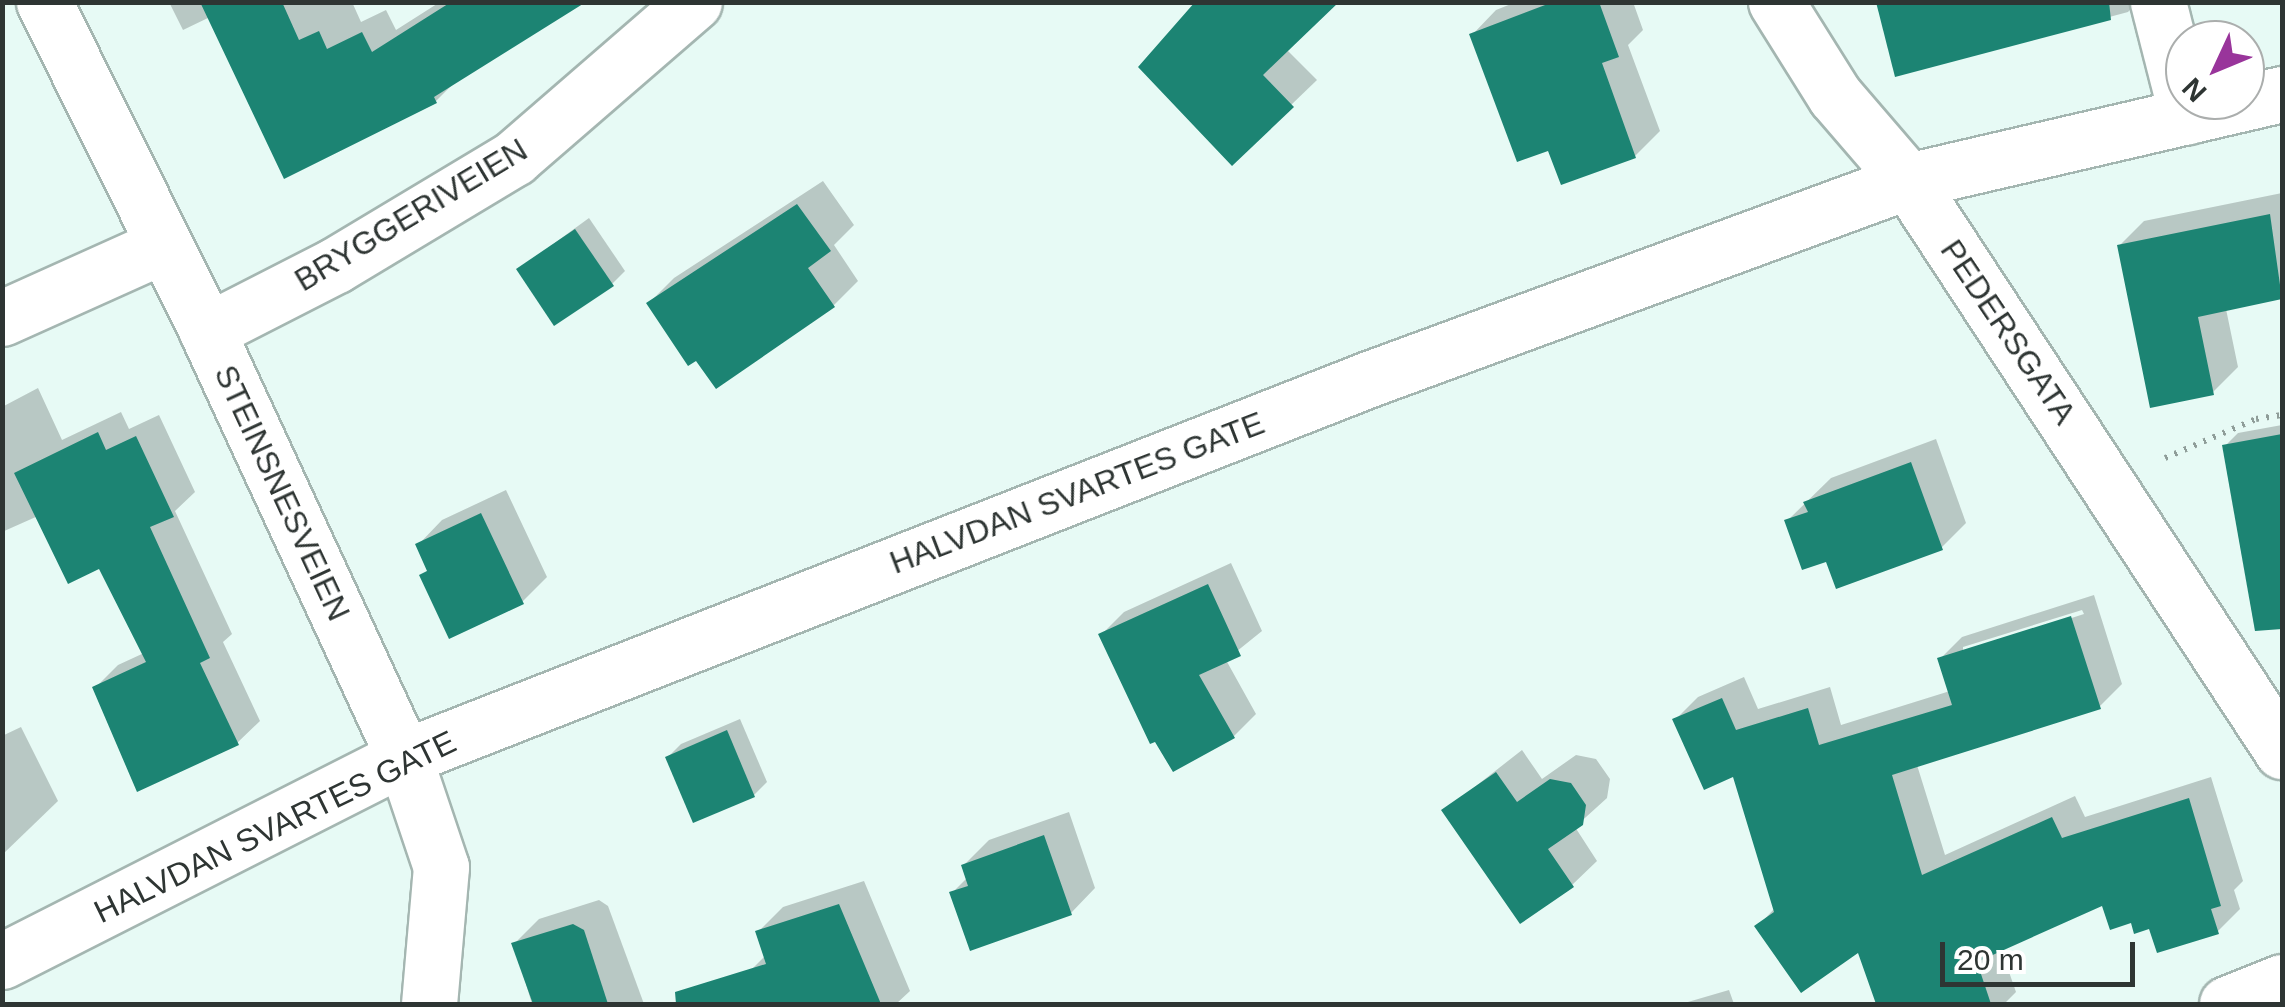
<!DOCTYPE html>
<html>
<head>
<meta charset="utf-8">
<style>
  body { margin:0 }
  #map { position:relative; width:2285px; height:1007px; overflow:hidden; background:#e7faf5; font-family:Arial,sans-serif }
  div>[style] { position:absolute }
  .shadow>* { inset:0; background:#0003 }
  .building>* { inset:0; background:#1c8473 }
  .path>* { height:6px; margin-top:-3px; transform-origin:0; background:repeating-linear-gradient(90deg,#8f9d99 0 2.5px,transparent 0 10.5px) }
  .roads { filter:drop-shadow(2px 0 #a4b6b1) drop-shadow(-2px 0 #a4b6b1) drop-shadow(0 2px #a4b6b1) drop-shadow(0 -2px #a4b6b1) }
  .minor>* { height:55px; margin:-27.5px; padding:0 27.5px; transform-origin:27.5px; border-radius:27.5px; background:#fff }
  span { translate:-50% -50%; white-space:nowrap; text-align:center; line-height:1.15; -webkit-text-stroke:10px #fff; paint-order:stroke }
  .street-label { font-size:32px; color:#2e3533 }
  .frame { position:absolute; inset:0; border:5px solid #2e3533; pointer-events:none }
  .north { position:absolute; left:2165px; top:20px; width:100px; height:100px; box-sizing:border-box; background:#fff; border:2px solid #abaead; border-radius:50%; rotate:226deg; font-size:28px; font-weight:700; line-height:40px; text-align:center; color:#2e3533 }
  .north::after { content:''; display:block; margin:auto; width:35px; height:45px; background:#99359b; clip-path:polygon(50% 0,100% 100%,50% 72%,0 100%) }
  .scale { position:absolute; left:1940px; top:942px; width:195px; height:45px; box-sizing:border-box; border:5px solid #2e3533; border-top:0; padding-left:12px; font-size:30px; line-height:35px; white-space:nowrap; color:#2e3533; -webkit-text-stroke:8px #fff; paint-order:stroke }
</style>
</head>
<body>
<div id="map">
  <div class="shadow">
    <div style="clip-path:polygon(169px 2px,352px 2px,361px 22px,386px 10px,396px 30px,440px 2px,581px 2px,456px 81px,436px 101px,210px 17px,183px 30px)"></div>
    <div style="clip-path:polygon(1516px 2px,1633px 2px,1643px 30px,1628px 45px,1660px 131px,1635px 156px,1550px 147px,1472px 35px,1496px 10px)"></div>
    <div style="clip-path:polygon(1879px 2px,2137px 2px,2128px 12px,1897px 74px)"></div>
    <div style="clip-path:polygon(1286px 49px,1317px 80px,1232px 162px,1142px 67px)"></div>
    <div style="clip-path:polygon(823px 181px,854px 225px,834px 245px,858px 281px,834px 305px,697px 357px,649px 303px,674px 278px)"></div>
    <div style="clip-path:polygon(2282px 193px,2282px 297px,2226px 309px,2238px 367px,2213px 392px,2119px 246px,2144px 221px)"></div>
    <div style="clip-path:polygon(589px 218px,625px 271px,612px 284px,519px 269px)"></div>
    <div style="clip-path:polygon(38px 388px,62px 440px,121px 412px,129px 429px,159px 415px,195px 492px,175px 511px,232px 634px,223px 642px,260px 721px,237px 743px,95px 688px,118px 665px,144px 653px,100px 566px,38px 516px,2px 532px,2px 407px)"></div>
    <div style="clip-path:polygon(2282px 425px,2282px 530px,2241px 538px,2225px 446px,2238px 433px)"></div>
    <div style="clip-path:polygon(1936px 439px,1966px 523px,1941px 548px,1827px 558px,1787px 521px,1831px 478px)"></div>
    <div style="clip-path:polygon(506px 490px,547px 577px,522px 602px,422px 576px,429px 569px,418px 545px,442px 520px)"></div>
    <div style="clip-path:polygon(1231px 563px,1262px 631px,1226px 660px,1256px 714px,1234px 736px,1101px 635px,1124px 612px)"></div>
    <div style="clip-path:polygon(evenodd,2094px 595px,2122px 684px,2099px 707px,1917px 765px,1945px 855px,2075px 796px,2085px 817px,2211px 777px,2243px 881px,2234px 890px,2240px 909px,2217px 932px,2151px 926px,2104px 902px,2001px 949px,2016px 992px,2004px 1004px,1879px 1004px,1860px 949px,1758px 926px,1775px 908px,1735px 774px,1675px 720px,1698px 697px,1744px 677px,1758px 709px,1830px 687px,1841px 725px,1950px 691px,1940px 659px,1962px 637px,2094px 595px,2082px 610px,2084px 614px,1963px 653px,1963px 647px,2082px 610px)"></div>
    <div style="clip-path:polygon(740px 719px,767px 782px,754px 795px,668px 757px,681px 744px)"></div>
    <div style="clip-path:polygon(21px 727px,58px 801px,2px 855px,2px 736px)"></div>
    <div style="clip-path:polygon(1522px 750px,1542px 779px,1576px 755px,1596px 759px,1610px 779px,1607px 798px,1575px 827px,1597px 861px,1572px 885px,1444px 811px)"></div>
    <div style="clip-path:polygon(1069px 812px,1095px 888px,1071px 913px,952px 893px,968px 877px,964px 865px,989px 840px)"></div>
    <div style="clip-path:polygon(864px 881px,910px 991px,896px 1004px,763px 1004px,751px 970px,766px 955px,758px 932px,783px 907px)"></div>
    <div style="clip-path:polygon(599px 900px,608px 906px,644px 1004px,532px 1004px,514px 944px,539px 919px)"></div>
    <div style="clip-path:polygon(1729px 990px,1734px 1004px,1681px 1004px)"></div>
  </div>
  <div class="building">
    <div style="clip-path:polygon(200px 2px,282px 2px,299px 40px,319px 31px,327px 49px,362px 32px,372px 52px,451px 2px,586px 2px,434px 97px,437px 103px,284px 179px)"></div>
    <div style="clip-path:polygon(1195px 2px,1339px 2px,1263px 75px,1294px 107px,1232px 166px,1138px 67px)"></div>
    <div style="clip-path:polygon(1553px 2px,1599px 2px,1619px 57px,1602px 63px,1636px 158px,1561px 185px,1548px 151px,1517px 162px,1469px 34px)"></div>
    <div style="clip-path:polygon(1876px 2px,2109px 2px,2111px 20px,1895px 77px)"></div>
    <div style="clip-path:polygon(797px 204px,831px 251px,808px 268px,835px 307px,716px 389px,696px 361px,688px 366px,646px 303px)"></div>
    <div style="clip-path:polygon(2270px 214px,2282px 299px,2198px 317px,2214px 395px,2150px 408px,2117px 245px)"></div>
    <div style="clip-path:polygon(575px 229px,614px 286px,554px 326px,516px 269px)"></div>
    <div style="clip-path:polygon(98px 432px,106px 450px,136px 436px,174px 517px,150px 527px,210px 658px,200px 663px,239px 745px,137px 792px,92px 687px,146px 662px,99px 569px,68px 584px,14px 473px)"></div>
    <div style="clip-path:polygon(2282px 434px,2282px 629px,2255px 631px,2222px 445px)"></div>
    <div style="clip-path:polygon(1911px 462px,1943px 550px,1836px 589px,1826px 562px,1802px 570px,1784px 520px,1808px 512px,1803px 502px)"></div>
    <div style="clip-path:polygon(481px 513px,524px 604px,449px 639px,419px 575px,427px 571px,415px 544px)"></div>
    <div style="clip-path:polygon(1208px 584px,1241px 656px,1199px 675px,1235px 738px,1173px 772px,1155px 742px,1150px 744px,1098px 634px)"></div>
    <div style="clip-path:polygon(2071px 616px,2101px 709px,1892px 775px,1922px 875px,2052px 817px,2062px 838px,2189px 798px,2221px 906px,2211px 909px,2219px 934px,2157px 953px,2149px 929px,2134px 934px,2131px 923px,2110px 930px,2102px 906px,1977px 962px,1991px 1004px,1876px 1004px,1858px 953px,1801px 993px,1754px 926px,1774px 912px,1733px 777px,1704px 790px,1672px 719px,1722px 698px,1736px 730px,1808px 708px,1819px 745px,1952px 705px,1937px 658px)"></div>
    <div style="clip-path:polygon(727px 730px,755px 797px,693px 823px,665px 757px)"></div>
    <div style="clip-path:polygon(1496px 772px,1517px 802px,1550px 779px,1571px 783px,1586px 805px,1583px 825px,1548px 849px,1574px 887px,1520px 924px,1441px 810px)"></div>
    <div style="clip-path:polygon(1044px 835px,1072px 915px,970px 951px,949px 892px,968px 886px,961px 865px)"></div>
    <div style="clip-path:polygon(839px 904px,881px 1004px,676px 1004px,675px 992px,766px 964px,755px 931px)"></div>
    <div style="clip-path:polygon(573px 924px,584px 930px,608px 1004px,533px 1004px,511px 943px)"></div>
  </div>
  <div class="path">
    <div style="left:2165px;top:458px;width:99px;rotate:-23.2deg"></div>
    <div style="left:2256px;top:419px;width:26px;rotate:-9deg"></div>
  </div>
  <div class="roads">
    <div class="minor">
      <div style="left:44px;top:2px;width:367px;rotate:63.6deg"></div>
      <div style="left:207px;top:331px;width:469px;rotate:65.2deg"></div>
      <div style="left:404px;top:757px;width:116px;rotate:71.4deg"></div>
      <div style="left:441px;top:867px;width:138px;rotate:95deg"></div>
      <div style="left:1776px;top:2px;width:111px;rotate:57.9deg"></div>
      <div style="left:1835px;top:96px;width:112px;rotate:49.3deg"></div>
      <div style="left:1908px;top:181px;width:682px;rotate:56.73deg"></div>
      <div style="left:2158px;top:2px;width:118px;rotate:75.7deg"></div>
      <div style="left:2px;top:318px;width:175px;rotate:-24.2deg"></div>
      <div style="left:207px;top:331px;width:145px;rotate:-27.1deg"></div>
      <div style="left:336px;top:265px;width:208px;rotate:-31deg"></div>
      <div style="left:514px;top:158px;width:238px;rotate:-40.9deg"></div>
      <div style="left:2px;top:961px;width:451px;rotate:-26.9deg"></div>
      <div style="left:404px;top:757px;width:1036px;rotate:-21.39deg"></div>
      <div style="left:1369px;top:379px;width:574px;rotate:-20.17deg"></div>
      <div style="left:1908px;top:181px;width:384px;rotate:-13.1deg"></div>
      <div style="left:2227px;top:1004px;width:59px;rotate:-21.8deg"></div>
    </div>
  </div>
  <div class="street-label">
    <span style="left:411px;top:215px;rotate:-31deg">BRYGGERIVEIEN</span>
    <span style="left:2008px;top:332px;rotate:56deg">PEDERSGATA</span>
    <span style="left:282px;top:493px;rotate:65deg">STEINSNESVEIEN</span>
    <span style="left:1077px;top:493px;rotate:-21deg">HALVDAN SVARTES GATE</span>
    <span style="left:275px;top:827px;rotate:-26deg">HALVDAN SVARTES GATE</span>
  </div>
  <div class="frame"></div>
  <div class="north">N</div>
  <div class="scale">20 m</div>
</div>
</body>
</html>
